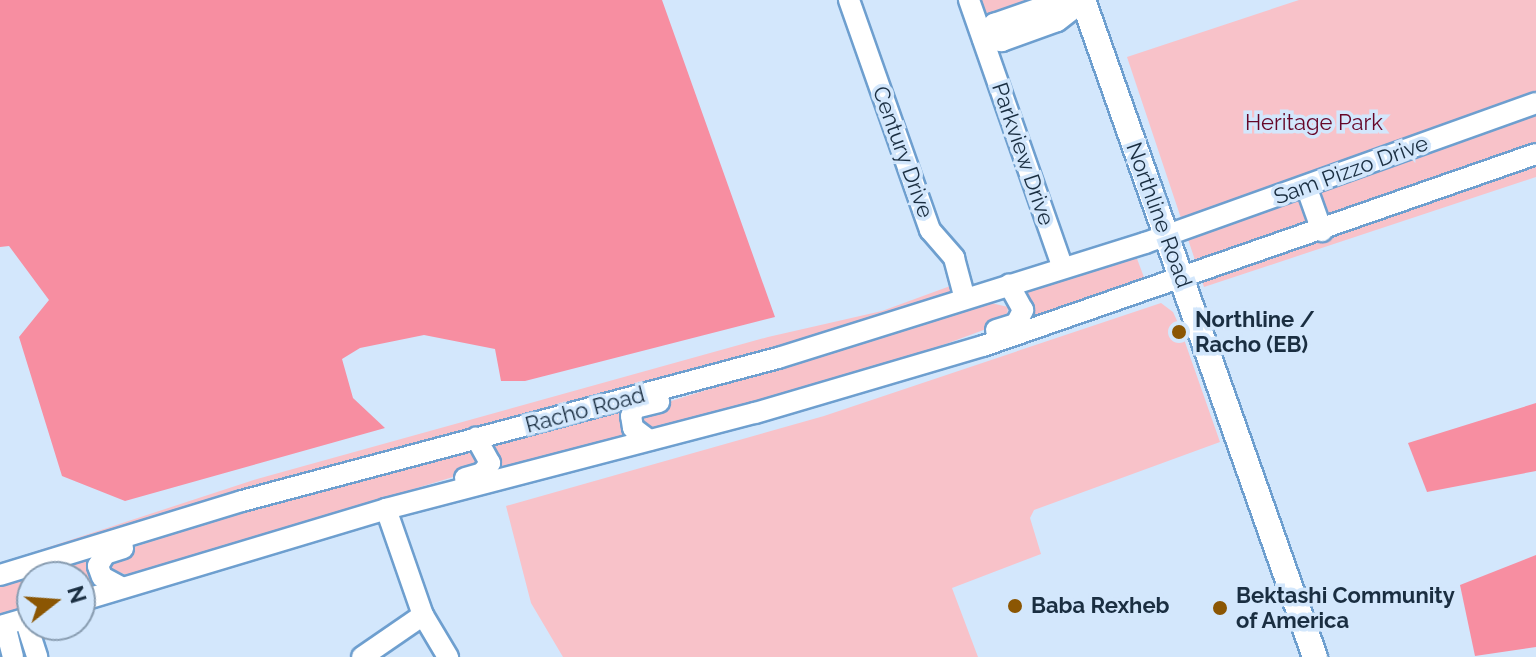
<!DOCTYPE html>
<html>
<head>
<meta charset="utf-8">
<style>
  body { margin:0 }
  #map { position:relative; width:1536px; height:657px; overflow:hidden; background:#d3e7fc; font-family:Raleway,sans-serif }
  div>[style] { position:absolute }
  .green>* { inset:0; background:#f8c2c9 }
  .forest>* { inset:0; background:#f78ea1 }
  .roads { filter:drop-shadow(2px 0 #6e9fcf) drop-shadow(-2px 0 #6e9fcf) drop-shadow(0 2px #6e9fcf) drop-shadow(0 -2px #6e9fcf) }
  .minor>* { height:20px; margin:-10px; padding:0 10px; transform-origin:10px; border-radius:10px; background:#fff }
  .major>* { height:24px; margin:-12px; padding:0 12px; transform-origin:12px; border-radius:12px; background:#fff }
  .dots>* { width:22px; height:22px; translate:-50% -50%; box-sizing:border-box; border:4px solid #d3e7fc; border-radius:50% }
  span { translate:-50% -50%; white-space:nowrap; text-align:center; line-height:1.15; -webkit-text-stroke:7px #d3e7fc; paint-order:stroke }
  .park-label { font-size:22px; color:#660628 }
  .street-label { font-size:22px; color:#1a2e41 }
  .poi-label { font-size:22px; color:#1a2e41; font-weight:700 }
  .left { translate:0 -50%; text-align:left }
  .north { position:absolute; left:16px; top:561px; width:80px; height:80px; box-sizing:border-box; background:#d3e7fc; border:2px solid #899db1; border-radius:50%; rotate:73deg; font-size:22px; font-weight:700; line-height:32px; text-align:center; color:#1a2e41 }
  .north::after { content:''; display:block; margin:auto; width:28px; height:36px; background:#8b5603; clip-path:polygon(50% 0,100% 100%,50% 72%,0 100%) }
</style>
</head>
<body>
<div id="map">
  <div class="green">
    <div style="clip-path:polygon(979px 0,1043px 0,989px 16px)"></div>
    <div style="clip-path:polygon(1299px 0,1536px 0,1536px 177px,1204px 287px,1127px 57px)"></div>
    <div style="clip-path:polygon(1136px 256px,1145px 280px,1029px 319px,1025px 290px)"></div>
    <div style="clip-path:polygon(953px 285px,947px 297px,847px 329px,275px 482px,0 567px,0 563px,257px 479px,768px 337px,882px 311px)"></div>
    <div style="clip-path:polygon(987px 302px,1008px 307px,1007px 316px,997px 325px,873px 371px,661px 431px,641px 422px,652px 407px)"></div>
    <div style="clip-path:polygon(1161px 303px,1173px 312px,1179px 325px,1220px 442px,1034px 510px,1030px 518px,1041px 554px,952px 588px,978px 657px,563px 657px,531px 603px,506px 506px,824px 416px)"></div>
    <div style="clip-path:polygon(619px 409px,625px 438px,497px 470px,494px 442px)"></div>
    <div style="clip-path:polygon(466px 450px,477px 460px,466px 473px,130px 576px,110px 569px,118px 553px,244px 508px)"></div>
    <div style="clip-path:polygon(89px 557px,92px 587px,80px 592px,80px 577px,32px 577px,32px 607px,0 618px,0 584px)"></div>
  </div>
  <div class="forest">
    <div style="clip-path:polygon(0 0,662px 0,775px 317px,525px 381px,501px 381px,495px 349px,424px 335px,360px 348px,342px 359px,353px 398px,385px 428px,125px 501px,62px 476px,19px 337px,49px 300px,9px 246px,0 247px)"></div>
    <div style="clip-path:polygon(1536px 403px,1536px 471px,1427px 492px,1408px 443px)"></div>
    <div style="clip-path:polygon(1536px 555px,1536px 647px,1475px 656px,1460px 585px)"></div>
  </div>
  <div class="roads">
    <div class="minor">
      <div style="left:849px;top:0;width:244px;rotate:70.6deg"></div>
      <div style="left:930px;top:230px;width:37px;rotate:49deg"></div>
      <div style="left:954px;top:258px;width:42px;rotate:75deg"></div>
      <div style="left:969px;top:0;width:284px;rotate:70.7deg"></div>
      <div style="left:1060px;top:1px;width:23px"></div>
      <div style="left:1083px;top:1px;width:33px;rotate:142deg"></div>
      <div style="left:1057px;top:21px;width:59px;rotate:160deg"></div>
      <div style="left:1002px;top:41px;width:19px;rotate:-174deg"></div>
      <div style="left:983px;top:39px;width:19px;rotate:-54deg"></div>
      <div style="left:994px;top:24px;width:70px;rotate:-19.2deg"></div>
      <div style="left:1306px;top:186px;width:48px;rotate:70.4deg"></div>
      <div style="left:996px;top:330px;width:21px;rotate:-17deg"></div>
      <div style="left:1016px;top:324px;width:16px;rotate:-63deg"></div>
      <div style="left:1023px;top:310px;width:29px;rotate:-119deg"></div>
      <div style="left:649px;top:440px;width:20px;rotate:-143deg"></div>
      <div style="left:633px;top:428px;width:12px;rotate:-99deg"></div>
      <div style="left:631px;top:416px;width:9px;rotate:-63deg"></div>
      <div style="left:635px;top:408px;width:25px;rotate:-14deg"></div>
      <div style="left:465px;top:478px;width:18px;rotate:-16deg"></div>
      <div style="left:482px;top:473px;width:13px;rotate:-51deg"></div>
      <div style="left:490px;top:463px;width:29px;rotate:-119deg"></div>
      <div style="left:386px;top:509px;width:112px;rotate:70.8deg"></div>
      <div style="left:423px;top:615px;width:49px;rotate:59.2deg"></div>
      <div style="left:0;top:575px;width:253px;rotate:-17deg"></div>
      <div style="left:242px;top:501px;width:555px;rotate:-14.94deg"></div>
      <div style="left:778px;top:358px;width:385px;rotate:-17.4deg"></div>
      <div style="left:1145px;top:243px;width:415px;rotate:-19.7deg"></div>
      <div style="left:121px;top:587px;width:21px;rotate:-152deg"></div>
      <div style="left:102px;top:577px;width:12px;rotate:-110deg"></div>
      <div style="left:98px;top:566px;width:14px;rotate:-60deg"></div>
      <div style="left:105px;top:554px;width:19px;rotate:-18deg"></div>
      <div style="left:80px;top:601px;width:320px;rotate:-16.7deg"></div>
      <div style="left:386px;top:509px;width:381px;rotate:-14.6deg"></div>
      <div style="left:755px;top:413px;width:238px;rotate:-16.4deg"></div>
      <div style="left:983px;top:346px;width:585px;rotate:-19.15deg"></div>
      <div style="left:25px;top:619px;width:40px;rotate:72deg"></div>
      <div style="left:5px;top:625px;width:33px;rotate:76deg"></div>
      <div style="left:0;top:626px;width:33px;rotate:-16deg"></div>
      <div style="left:362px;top:657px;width:74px;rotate:-34.5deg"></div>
    </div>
    <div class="major">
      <div style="left:1083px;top:0;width:697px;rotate:70.55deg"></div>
    </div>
  </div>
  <div class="dots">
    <div style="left:1179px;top:332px;background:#8b5603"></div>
    <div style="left:1015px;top:606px;background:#8b5603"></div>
    <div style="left:1220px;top:608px;background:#8b5603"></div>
  </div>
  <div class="park-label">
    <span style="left:1314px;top:123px">Heritage Park</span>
  </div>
  <div class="street-label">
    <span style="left:903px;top:152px;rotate:70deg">Century Drive</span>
    <span style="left:1023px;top:154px;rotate:71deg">Parkview Drive</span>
    <span style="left:1351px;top:170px;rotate:-20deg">Sam Pizzo Drive</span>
    <span style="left:1159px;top:215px;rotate:70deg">Northline Road</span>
    <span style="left:585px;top:410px;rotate:-15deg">Racho Road</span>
  </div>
  <div class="poi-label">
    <span class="left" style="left:1195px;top:332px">Northline /<br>Racho (EB)</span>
    <span class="left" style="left:1236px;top:608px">Bektashi Community<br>of America</span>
    <span class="left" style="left:1031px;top:606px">Baba Rexheb</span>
  </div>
  <div class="north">N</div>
</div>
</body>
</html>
